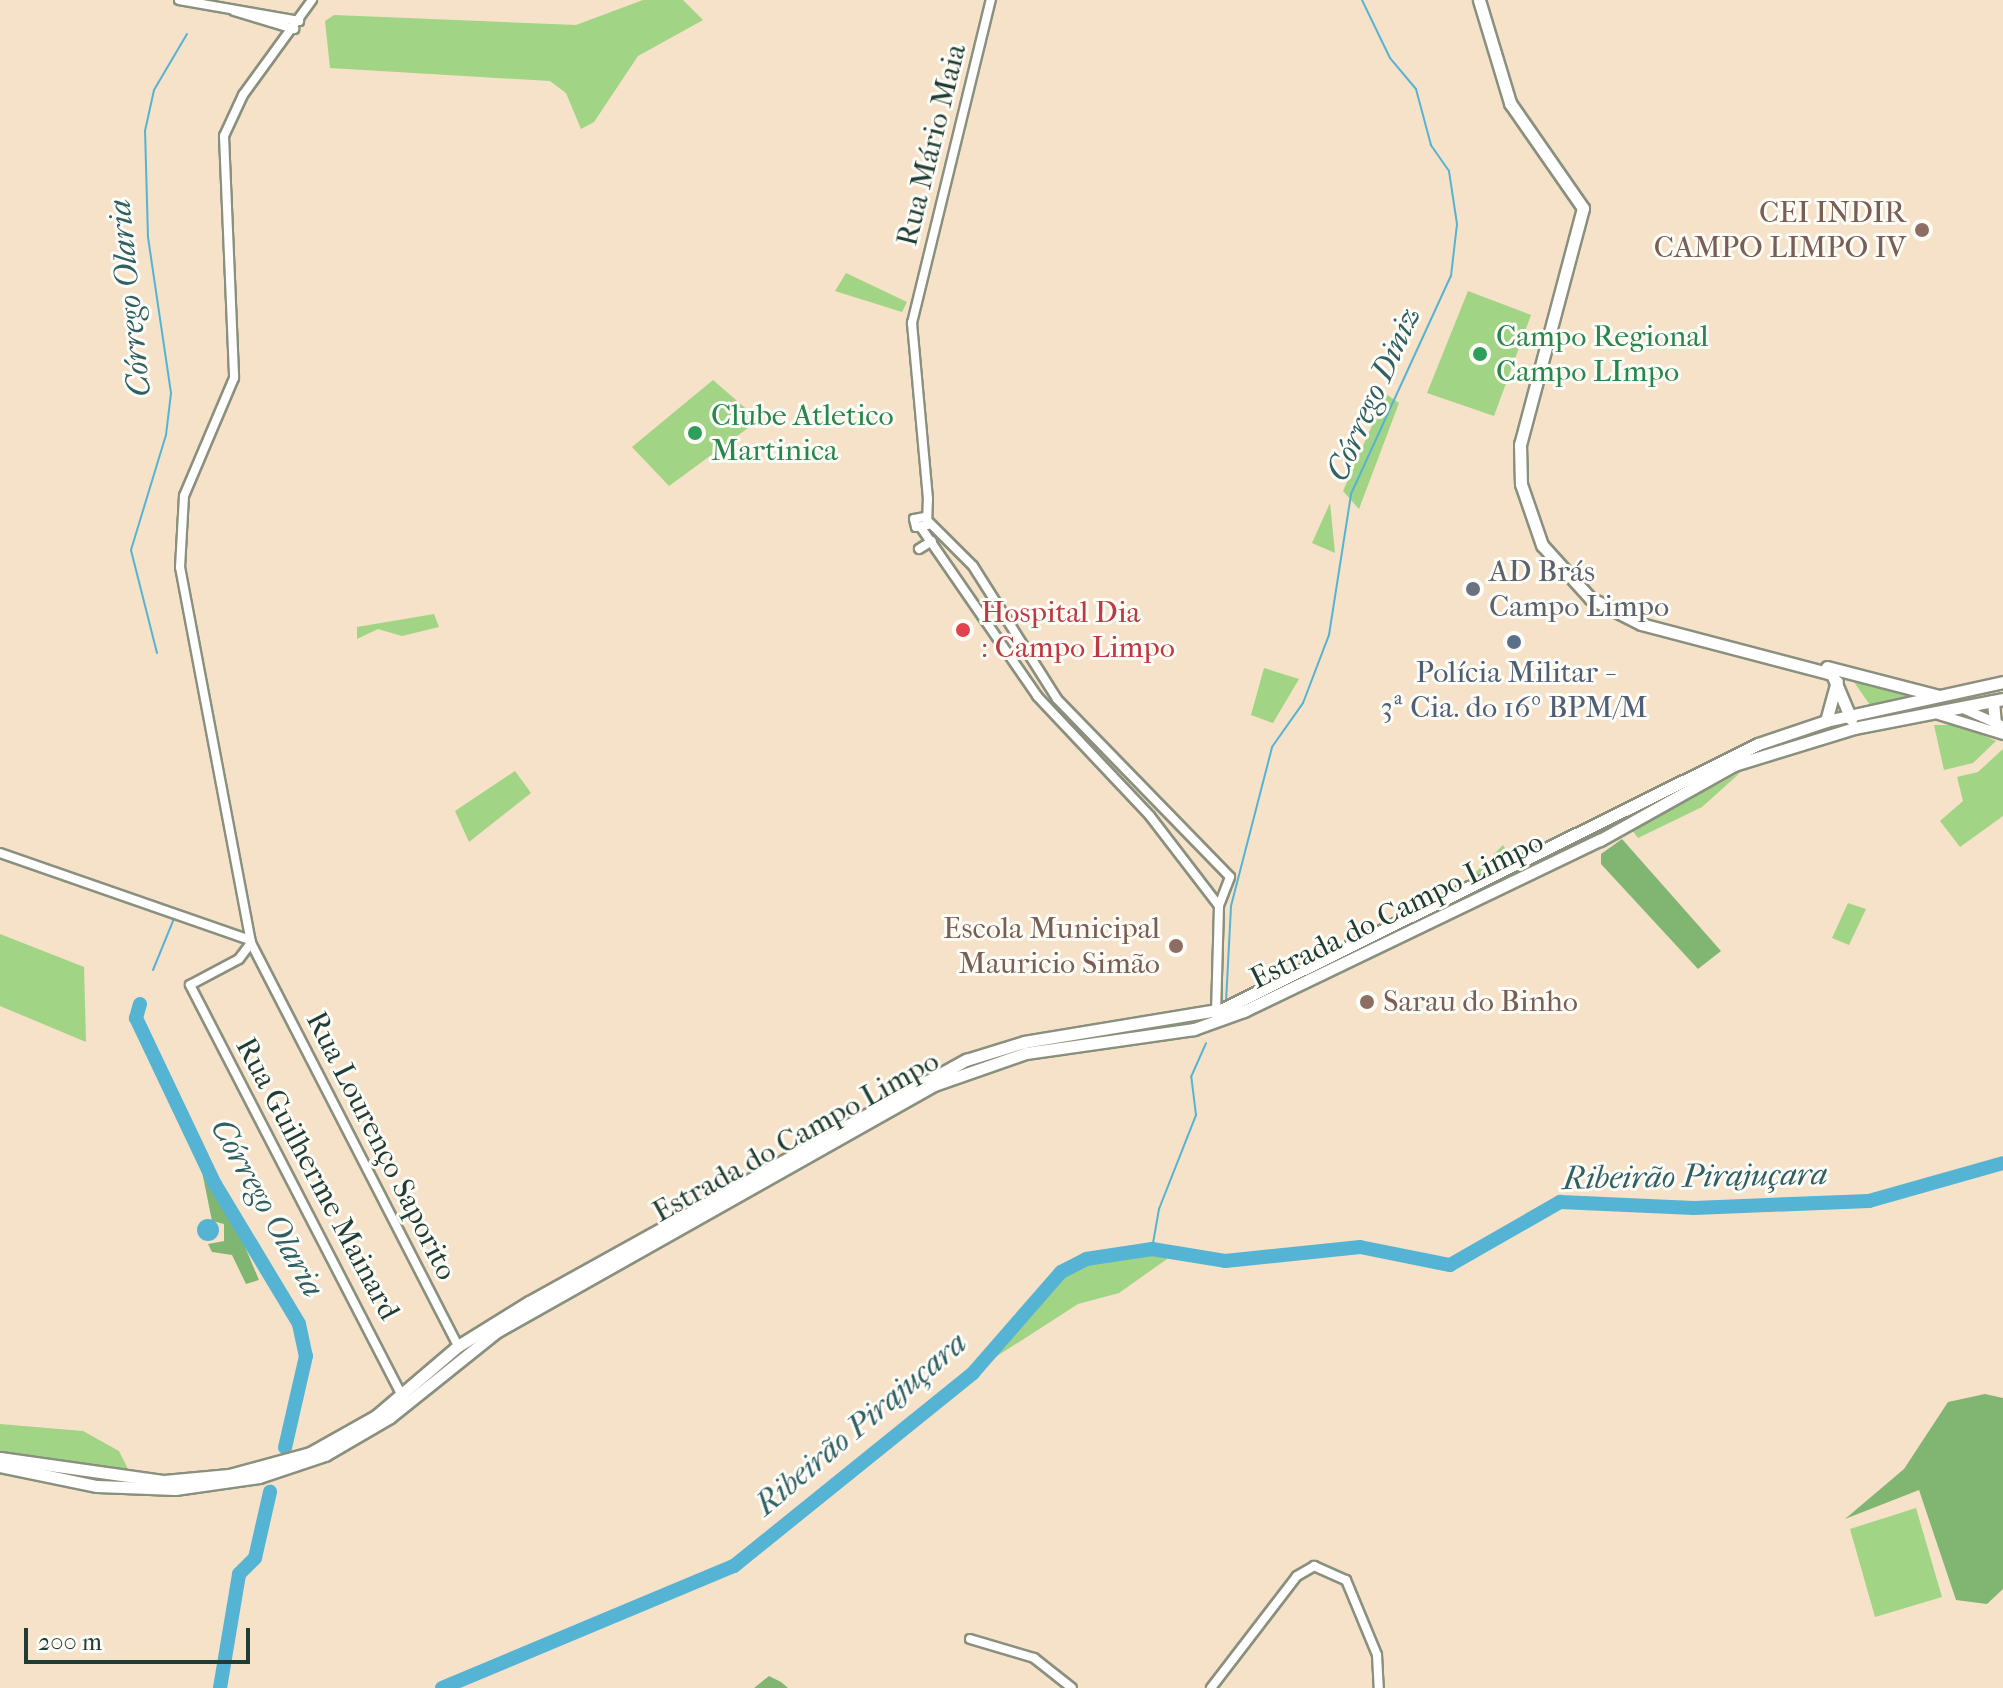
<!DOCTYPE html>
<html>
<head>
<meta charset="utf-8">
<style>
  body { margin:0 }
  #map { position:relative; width:2003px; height:1688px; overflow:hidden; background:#f5e2c8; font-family:"IM FELL French Canon",serif }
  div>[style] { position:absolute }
  .green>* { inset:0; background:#a1d484 }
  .forest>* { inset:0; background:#80b672 }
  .water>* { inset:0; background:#55b3d4 }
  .round { border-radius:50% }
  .stream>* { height:2px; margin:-1px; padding:0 1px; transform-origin:1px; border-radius:1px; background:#55b3d4 }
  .river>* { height:14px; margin:-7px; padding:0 7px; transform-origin:7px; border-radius:7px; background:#55b3d4 }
  .roads { filter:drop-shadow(2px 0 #8a907e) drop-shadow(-2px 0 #8a907e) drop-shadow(0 2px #8a907e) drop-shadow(0 -2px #8a907e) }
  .tertiary>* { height:8px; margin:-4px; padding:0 4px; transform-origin:4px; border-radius:4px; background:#fff }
  .secondary>* { height:9px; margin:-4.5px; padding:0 4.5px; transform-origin:4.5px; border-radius:4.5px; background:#fff }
  .primary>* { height:11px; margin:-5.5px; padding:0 5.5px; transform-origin:5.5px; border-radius:5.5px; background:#fff }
  .dots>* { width:22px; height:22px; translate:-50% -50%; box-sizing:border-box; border:4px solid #fdfcf7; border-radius:50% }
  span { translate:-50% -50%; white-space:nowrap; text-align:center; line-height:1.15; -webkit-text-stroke:6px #fdfcf7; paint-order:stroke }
  .street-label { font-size:30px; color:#1f3d34 }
  .education-label { font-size:30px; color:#785e54 }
  .right { translate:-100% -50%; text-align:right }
  .left { translate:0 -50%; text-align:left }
  .leisure-label { font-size:30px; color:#27864d }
  .worship-label { font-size:30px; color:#5b616d }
  .health-label { font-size:30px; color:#be3a42 }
  .service-label { font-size:30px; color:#4e5e75 }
  .water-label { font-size:32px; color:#2f6064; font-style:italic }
  .scale { position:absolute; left:24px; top:1628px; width:226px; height:36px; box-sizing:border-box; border:4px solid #1f3d34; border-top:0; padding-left:10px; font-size:24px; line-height:28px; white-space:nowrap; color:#1f3d34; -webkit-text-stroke:6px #fdfcf7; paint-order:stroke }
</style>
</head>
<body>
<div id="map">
  <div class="green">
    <div style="clip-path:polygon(643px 0,683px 0,703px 20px,638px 56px,594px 122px,581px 129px,566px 93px,550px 81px,330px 68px,325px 21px,334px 15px,576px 25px)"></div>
    <div style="clip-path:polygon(846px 273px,907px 302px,902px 312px,835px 291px)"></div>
    <div style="clip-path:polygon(1468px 291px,1531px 315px,1494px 416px,1427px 393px)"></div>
    <div style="clip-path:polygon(713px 380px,759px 420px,669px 486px,632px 447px)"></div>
    <div style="clip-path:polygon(1386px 394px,1399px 403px,1359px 509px,1343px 491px)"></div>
    <div style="clip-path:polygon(1330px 503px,1335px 553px,1312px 543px)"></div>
    <div style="clip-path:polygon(434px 614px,439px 627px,402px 636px,378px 629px,357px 639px,357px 627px)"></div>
    <div style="clip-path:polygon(1264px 668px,1299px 679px,1273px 723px,1251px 715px)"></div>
    <div style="clip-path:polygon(1854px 682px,1906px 693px,1908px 696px,1870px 705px)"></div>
    <div style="clip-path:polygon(1934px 725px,1960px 725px,1996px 741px,1973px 763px,1944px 770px)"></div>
    <div style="clip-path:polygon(2003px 749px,2003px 816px,1960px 847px,1940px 821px,1963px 801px,1957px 777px,1978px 772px)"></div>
    <div style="clip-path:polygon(515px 771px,531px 793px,469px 842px,455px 811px)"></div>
    <div style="clip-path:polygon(1741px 772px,1702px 807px,1638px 838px,1632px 830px)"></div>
    <div style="clip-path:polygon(1503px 845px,1509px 854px,1465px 883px)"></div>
    <div style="clip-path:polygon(1848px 903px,1866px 909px,1849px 945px,1832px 938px)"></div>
    <div style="clip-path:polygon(0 934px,84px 967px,86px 1042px,0 1006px)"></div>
    <div style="clip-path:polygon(1164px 1250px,1167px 1259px,1119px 1293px,1078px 1304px,991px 1360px,1031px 1307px,1067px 1275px,1098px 1257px)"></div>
    <div style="clip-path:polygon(0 1424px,83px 1431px,119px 1451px,132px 1477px,0 1456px)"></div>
    <div style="clip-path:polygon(1916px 1508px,1942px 1597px,1875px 1617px,1850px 1529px)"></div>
  </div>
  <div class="forest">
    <div style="clip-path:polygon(1622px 839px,1721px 951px,1698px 969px,1601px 864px,1601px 854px)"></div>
    <div style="clip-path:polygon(198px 1152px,213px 1171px,259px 1280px,246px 1284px,232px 1255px,212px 1252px,208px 1244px,224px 1241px,224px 1224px,212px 1221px)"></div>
    <div style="clip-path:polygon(1985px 1394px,2003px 1398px,2003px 1589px,1987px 1604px,1956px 1600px,1919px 1490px,1845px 1519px,1904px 1469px,1948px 1402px)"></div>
    <div style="clip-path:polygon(769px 1676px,781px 1682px,788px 1688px,754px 1688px)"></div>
  </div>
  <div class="water">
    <div class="round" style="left:197px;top:1219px;width:22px;height:22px"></div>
  </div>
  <div class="stream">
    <div style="left:157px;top:653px;width:106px;rotate:-104.2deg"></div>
    <div style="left:131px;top:550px;width:120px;rotate:-73.1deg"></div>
    <div style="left:166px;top:435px;width:42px;rotate:-83.2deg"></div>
    <div style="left:171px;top:393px;width:158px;rotate:-98.4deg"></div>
    <div style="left:148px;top:237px;width:106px;rotate:-91.6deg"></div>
    <div style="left:145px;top:131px;width:42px;rotate:-77.6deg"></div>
    <div style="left:154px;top:90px;width:65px;rotate:-59.5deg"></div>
    <div style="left:153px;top:970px;width:58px;rotate:-67.8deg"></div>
    <div style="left:1226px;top:1002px;width:96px;rotate:-87deg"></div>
    <div style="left:1231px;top:906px;width:164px;rotate:-75.5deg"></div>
    <div style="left:1272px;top:747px;width:54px;rotate:-54.8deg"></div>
    <div style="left:1303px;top:703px;width:73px;rotate:-69.1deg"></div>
    <div style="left:1329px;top:635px;width:143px;rotate:-81.1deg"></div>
    <div style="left:1351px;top:494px;width:240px;rotate:-65.4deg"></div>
    <div style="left:1451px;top:276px;width:52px;rotate:-83.4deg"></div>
    <div style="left:1457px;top:224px;width:54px;rotate:-98.6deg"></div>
    <div style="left:1449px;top:171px;width:32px;rotate:-125deg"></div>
    <div style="left:1431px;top:145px;width:58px;rotate:-105deg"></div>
    <div style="left:1416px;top:89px;width:40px;rotate:-130deg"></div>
    <div style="left:1390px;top:58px;width:64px;rotate:-115.8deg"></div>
    <div style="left:1152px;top:1249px;width:41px;rotate:-80.1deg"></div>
    <div style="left:1159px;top:1209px;width:101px;rotate:-68.5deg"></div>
    <div style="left:1196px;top:1115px;width:38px;rotate:-97deg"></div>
    <div style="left:1191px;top:1077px;width:37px;rotate:-66deg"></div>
  </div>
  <div class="river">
    <div style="left:140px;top:1004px;width:15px;rotate:106deg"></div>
    <div style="left:136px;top:1018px;width:184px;rotate:64.6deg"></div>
    <div style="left:215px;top:1184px;width:163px;rotate:59deg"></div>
    <div style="left:299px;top:1324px;width:33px;rotate:78deg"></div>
    <div style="left:306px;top:1356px;width:94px;rotate:102.9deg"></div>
    <div style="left:220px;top:1688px;width:116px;rotate:-80.5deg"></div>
    <div style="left:239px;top:1574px;width:23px;rotate:-45deg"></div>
    <div style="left:255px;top:1558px;width:68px;rotate:-77.2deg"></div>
    <div style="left:442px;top:1688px;width:316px;rotate:-22.7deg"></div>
    <div style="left:734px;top:1566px;width:307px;rotate:-38.9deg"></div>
    <div style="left:973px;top:1373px;width:134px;rotate:-48.9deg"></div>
    <div style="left:1061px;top:1272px;width:28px;rotate:-27deg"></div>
    <div style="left:1086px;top:1259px;width:67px;rotate:-8.6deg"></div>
    <div style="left:1152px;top:1249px;width:74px;rotate:9.3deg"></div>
    <div style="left:1225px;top:1261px;width:136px;rotate:-5.9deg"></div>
    <div style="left:1360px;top:1247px;width:92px;rotate:11.3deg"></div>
    <div style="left:1450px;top:1265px;width:127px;rotate:-29.8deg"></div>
    <div style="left:1560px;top:1202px;width:134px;rotate:2.6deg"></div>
    <div style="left:1694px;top:1208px;width:175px;rotate:-2.3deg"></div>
    <div style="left:1869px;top:1201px;width:139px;rotate:-15.8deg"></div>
  </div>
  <div class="roads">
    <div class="tertiary">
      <div style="left:179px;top:0;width:122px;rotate:9.9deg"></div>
      <div style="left:312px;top:0;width:117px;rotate:126deg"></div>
      <div style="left:243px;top:95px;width:45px;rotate:114.9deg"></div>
      <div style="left:224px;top:136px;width:242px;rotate:87.6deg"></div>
      <div style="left:234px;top:378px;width:128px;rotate:113deg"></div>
      <div style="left:184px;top:496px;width:71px;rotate:93.2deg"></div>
      <div style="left:180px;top:567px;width:383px;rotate:79.3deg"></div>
      <div style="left:251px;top:943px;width:453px;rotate:62.8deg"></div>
      <div style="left:234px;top:11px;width:63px;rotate:16.7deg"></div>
      <div style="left:925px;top:517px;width:11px;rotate:170deg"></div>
      <div style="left:914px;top:519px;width:8px;rotate:76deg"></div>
      <div style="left:916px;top:527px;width:11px;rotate:-10deg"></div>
      <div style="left:927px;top:525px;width:26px;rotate:-88deg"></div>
      <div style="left:928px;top:499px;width:177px;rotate:-95.2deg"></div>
      <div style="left:912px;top:323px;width:333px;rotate:-76.3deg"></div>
      <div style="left:926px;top:519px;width:66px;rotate:45deg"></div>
      <div style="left:973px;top:566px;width:157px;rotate:57.7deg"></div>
      <div style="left:1057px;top:699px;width:248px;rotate:45.8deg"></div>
      <div style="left:1230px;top:877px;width:31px;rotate:111deg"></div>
      <div style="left:1219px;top:906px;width:108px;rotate:91.6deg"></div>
      <div style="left:922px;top:529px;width:203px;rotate:55.4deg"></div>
      <div style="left:1037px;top:696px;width:165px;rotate:46.7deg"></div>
      <div style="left:1150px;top:816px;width:113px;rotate:52.5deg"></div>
      <div style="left:919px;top:549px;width:15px;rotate:-32deg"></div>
      <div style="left:0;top:853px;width:265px;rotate:19.2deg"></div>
      <div style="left:251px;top:943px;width:20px;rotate:127deg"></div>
      <div style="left:239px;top:959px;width:55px;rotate:152deg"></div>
      <div style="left:190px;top:985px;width:464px;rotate:62.7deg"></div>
      <div style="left:970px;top:1639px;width:67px;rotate:16.5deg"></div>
      <div style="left:1034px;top:1658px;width:48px;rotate:38.3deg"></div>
      <div style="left:1211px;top:1688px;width:141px;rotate:-52.5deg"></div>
      <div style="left:1297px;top:1576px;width:20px;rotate:-30deg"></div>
      <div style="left:1314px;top:1566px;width:35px;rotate:24deg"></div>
      <div style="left:1346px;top:1580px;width:81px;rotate:67.5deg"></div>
      <div style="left:1377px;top:1655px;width:33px;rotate:87deg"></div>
    </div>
    <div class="secondary">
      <div style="left:1960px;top:707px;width:47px;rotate:23.8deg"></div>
      <div style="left:1938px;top:714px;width:68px;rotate:17.1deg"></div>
    </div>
    <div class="primary">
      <div style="left:1479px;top:0;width:108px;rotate:73.2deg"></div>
      <div style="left:1510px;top:103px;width:128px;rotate:55.2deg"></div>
      <div style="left:1583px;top:208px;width:244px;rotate:104.9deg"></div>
      <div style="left:1520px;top:444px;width:40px;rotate:88.6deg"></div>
      <div style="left:1521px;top:484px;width:65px;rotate:71deg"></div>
      <div style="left:1542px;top:545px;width:72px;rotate:47.8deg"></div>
      <div style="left:1590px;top:598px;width:57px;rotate:27deg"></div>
      <div style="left:1641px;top:624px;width:197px;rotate:14.7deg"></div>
      <div style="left:1832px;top:674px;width:49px;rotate:67.1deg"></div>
      <div style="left:1827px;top:667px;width:116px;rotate:14.5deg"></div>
      <div style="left:1993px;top:701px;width:22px;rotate:85deg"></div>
      <div style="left:1826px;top:721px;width:41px;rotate:-74.6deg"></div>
      <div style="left:0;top:1458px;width:166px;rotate:8deg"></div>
      <div style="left:164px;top:1481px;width:65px;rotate:-5.3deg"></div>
      <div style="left:229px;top:1475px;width:84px;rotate:-15.2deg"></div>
      <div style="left:310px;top:1453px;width:76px;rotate:-29.3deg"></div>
      <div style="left:376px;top:1416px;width:108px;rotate:-40.5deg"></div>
      <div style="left:458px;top:1346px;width:84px;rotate:-31.8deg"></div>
      <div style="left:529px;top:1302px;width:500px;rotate:-29deg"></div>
      <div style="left:966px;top:1060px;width:61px;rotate:-17.2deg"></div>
      <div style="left:1024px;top:1042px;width:202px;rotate:-9.4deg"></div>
      <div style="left:1223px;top:1009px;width:597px;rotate:-26.35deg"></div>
      <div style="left:1758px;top:744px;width:72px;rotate:-18.7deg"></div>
      <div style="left:1826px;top:721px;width:181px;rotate:-12.4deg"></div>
      <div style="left:0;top:1466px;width:99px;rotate:11.7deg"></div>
      <div style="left:97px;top:1486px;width:78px;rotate:2.2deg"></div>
      <div style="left:175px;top:1489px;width:85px;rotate:-8.1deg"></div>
      <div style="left:259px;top:1477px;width:70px;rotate:-18.4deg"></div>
      <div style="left:325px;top:1455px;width:75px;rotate:-30.3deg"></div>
      <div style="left:390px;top:1417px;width:136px;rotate:-38.7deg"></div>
      <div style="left:496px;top:1332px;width:503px;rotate:-29.42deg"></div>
      <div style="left:934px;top:1085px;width:97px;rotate:-19.2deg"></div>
      <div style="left:1026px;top:1053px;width:170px;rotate:-8.1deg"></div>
      <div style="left:1194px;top:1029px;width:53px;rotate:-19.8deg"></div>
      <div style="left:1244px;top:1011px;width:395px;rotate:-25.7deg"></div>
      <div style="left:1600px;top:840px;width:154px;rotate:-29.2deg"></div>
      <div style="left:1734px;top:765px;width:126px;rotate:-17.1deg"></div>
      <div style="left:1854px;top:728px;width:152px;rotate:-11deg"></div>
    </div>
  </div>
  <div class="dots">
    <div style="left:1922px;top:230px;background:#8d6e63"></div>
    <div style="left:1480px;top:354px;background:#2e9e5b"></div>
    <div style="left:695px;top:433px;background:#2e9e5b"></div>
    <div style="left:1473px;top:589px;background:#6b7280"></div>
    <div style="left:963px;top:630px;background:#e0444e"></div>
    <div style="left:1514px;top:642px;background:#5c6f8a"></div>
    <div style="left:1176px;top:946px;background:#8d6e63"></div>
    <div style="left:1367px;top:1002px;background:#8d6e63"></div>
  </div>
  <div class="street-label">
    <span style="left:932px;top:145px;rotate:-76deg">Rua Mário Maia</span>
    <span style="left:1397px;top:911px;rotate:-26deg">Estrada do Campo Limpo</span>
    <span style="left:796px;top:1137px;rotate:-29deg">Estrada do Campo Limpo</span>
    <span style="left:381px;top:1146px;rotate:63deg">Rua Lourenço Saporito</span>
    <span style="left:317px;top:1179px;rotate:62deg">Rua Guilherme Mainard</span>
  </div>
  <div class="education-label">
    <span class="right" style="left:1906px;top:230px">CEI INDIR<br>CAMPO LIMPO IV</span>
    <span class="right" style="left:1160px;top:946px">Escola Municipal<br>Mauricio Simão</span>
    <span class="left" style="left:1383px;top:1002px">Sarau do Binho</span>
  </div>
  <div class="leisure-label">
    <span class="left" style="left:1496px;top:354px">Campo Regional<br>Campo LImpo</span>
    <span class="left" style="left:711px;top:433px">Clube Atletico<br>Martinica</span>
  </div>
  <div class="worship-label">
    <span class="left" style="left:1489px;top:589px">AD Brás<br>Campo Limpo</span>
  </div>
  <div class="health-label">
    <span class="left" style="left:981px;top:630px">Hospital Dia<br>: Campo Limpo</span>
  </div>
  <div class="service-label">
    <span style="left:1514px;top:690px">Polícia Militar -<br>3ª Cia. do 16º BPM/M</span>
  </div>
  <div class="water-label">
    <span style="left:130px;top:298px;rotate:-96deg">Córrego Olaria</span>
    <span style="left:1374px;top:394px;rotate:-66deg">Córrego Diniz</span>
    <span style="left:1695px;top:1177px;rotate:-1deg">Ribeirão Pirajuçara</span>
    <span style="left:267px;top:1208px;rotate:61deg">Córrego Olaria</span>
    <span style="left:861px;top:1424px;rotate:-40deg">Ribeirão Pirajuçara</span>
  </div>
  <div class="scale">200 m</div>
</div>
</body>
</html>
